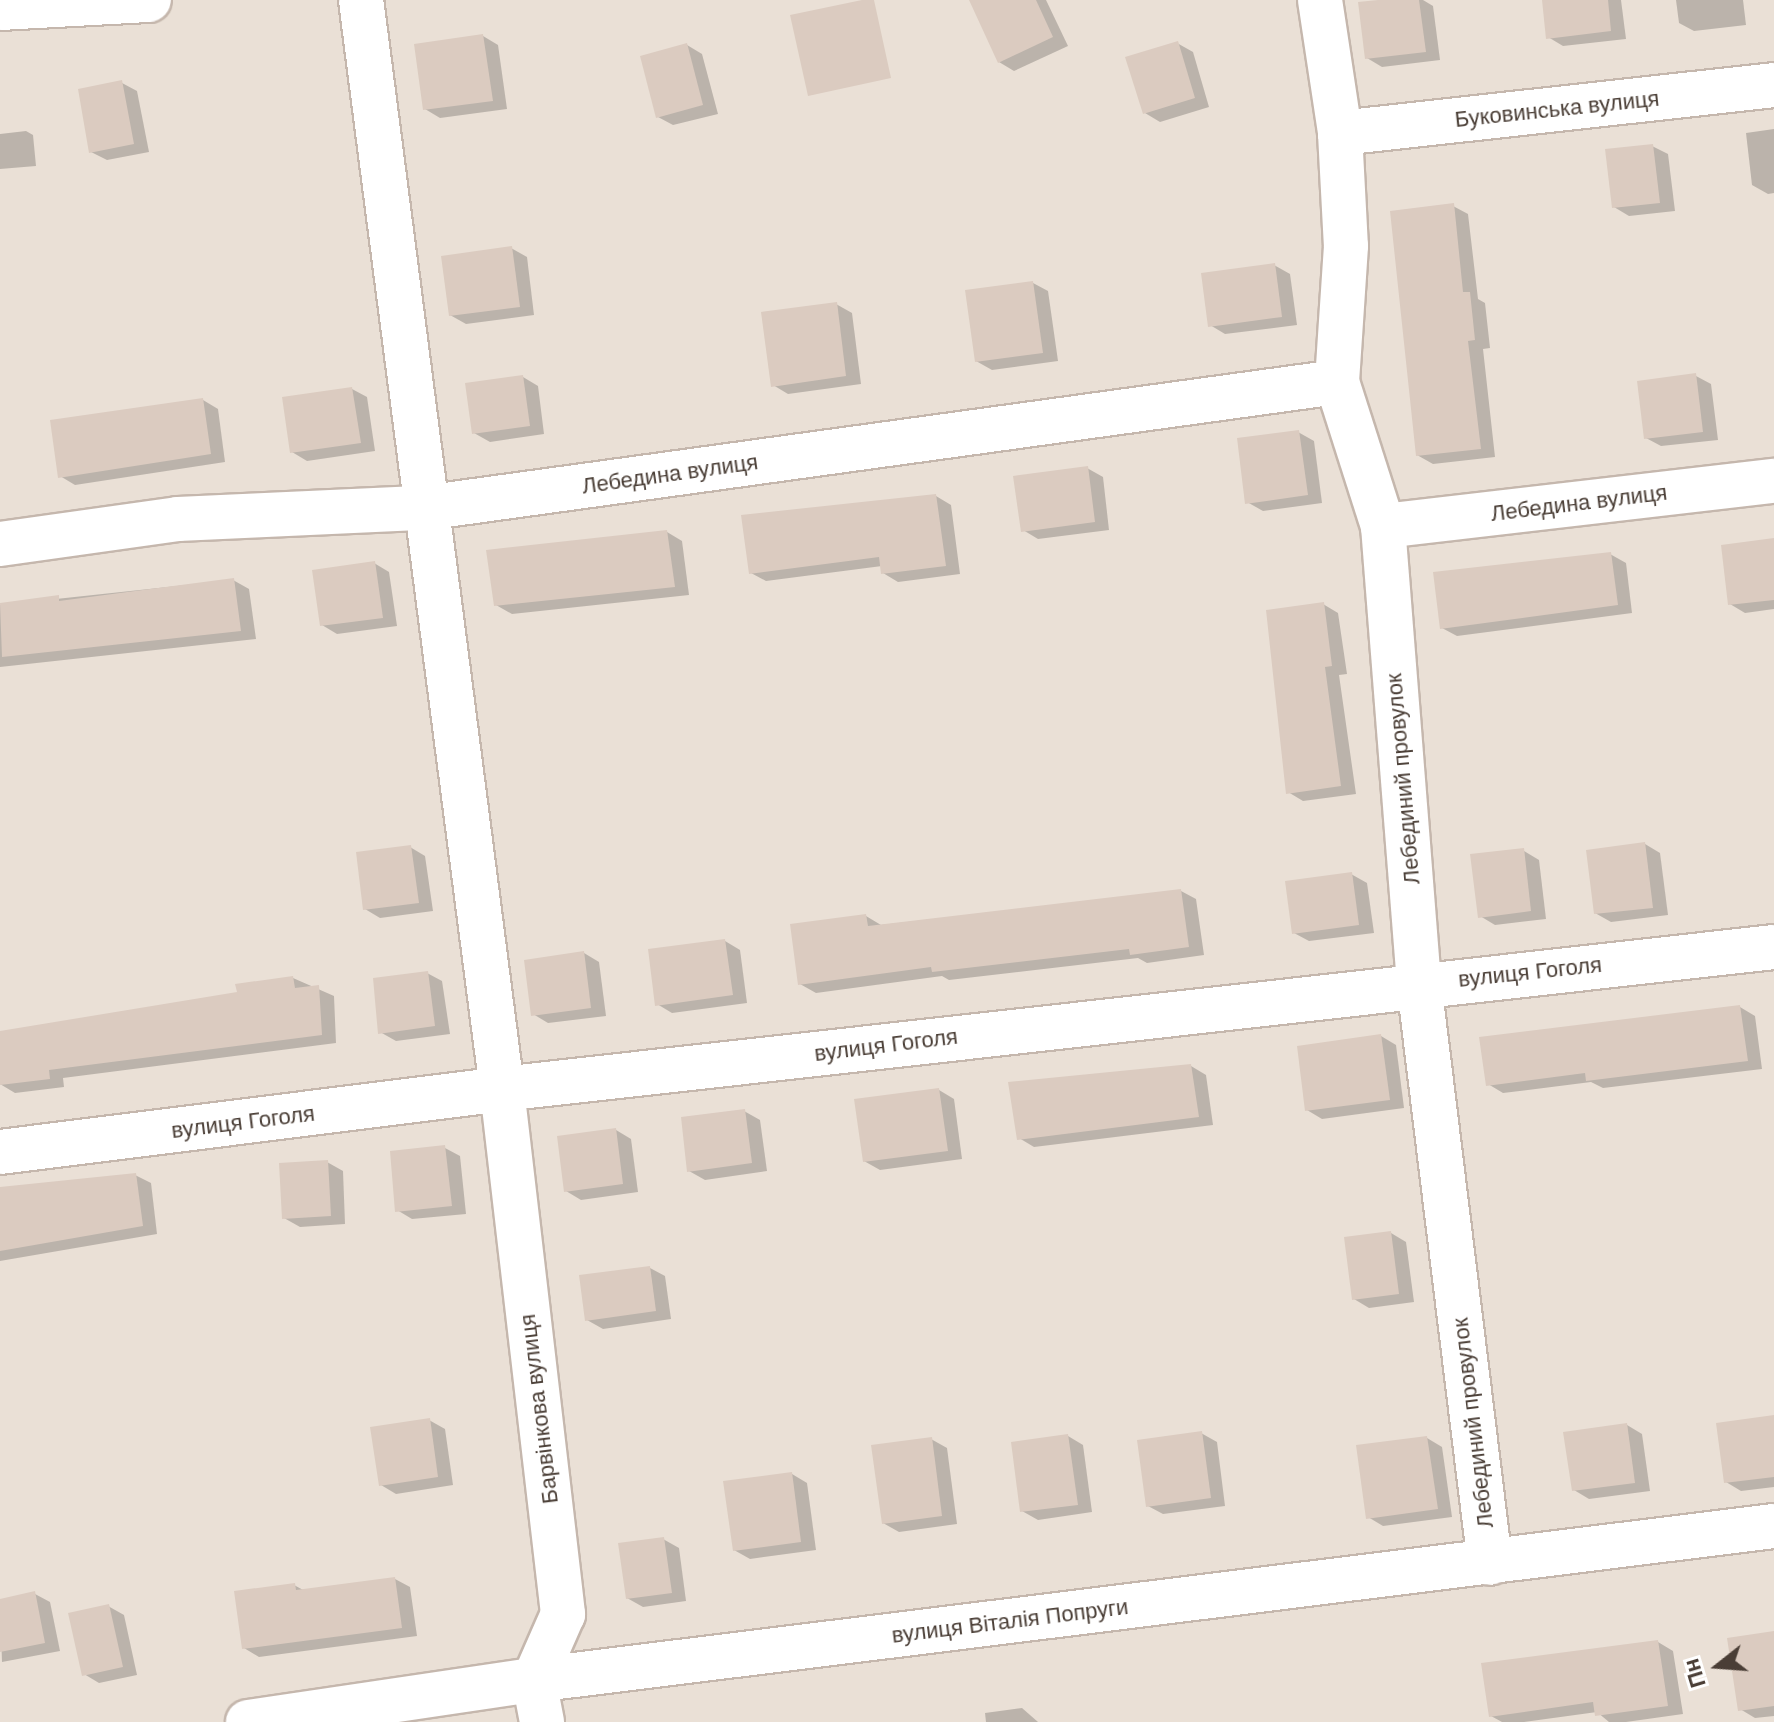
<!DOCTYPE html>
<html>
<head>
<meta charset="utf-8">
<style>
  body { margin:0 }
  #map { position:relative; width:1774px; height:1722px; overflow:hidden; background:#f5efe8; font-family:Helvetica,sans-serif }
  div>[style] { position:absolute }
  .residential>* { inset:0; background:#eae0d6 }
  .shadow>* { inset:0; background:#0003 }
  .building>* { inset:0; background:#dbcbc0 }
  .roads { filter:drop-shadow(2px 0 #c5b7ad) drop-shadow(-2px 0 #c5b7ad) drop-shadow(0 2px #c5b7ad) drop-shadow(0 -2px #c5b7ad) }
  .street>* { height:44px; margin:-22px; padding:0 22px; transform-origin:22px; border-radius:22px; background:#fff }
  span { translate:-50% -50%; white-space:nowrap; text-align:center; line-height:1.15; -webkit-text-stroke:7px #fff; paint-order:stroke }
  .street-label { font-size:22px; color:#4a3e36 }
  .north { position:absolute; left:1678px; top:1626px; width:80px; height:80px; -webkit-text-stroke:6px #fff; paint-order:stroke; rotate:253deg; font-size:22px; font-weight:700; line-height:32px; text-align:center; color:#4a3e36 }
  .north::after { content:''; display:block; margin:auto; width:28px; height:36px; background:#4a3e36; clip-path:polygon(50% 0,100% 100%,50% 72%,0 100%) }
</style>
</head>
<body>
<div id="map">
  <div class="residential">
    <div style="clip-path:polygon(0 0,1774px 0,1774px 1722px,0 1722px)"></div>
  </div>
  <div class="shadow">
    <div style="clip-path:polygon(971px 0,1046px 0,1068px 46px,1014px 71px,999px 62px)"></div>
    <div style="clip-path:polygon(1396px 0,1423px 0,1433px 6px,1440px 60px,1382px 67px,1367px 58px)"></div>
    <div style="clip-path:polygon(1544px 0,1621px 0,1626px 39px,1563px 46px,1548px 37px)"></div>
    <div style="clip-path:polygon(1676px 0,1743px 0,1746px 25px,1694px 31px,1679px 23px)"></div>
    <div style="clip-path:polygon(483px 36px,498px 45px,507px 109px,440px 118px,425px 109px)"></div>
    <div style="clip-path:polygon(1177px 43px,1193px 52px,1209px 107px,1160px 122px,1145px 113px)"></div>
    <div style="clip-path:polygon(687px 45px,702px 54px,718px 114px,673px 125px,658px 117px)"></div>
    <div style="clip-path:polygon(122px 83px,137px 91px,149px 152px,107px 160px,91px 152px)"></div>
    <div style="clip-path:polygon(1774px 129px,1774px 193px,1768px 194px,1752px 185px,1746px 133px)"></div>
    <div style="clip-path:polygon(26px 131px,33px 135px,36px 166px,0 169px,0 134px)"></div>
    <div style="clip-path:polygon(1652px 146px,1668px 154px,1675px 211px,1629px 216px,1614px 207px)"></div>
    <div style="clip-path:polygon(1453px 206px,1468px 214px,1478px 299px,1485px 303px,1490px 348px,1483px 349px,1495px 457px,1433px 464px,1417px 455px)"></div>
    <div style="clip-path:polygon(511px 248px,527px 257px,534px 315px,466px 324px,450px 315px)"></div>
    <div style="clip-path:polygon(1274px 265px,1290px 274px,1297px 325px,1225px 334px,1210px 325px)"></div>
    <div style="clip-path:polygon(1033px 283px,1048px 291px,1058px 361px,992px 370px,976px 361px)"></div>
    <div style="clip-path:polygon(836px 304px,852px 313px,861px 384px,788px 394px,773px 385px)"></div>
    <div style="clip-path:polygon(1696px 376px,1711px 384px,1718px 440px,1661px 446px,1646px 438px)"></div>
    <div style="clip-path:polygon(523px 377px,538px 386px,544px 434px,490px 442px,474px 433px)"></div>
    <div style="clip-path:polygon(352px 389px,367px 397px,375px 451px,307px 461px,292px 452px)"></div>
    <div style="clip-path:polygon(203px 400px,218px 409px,225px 462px,75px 485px,60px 476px)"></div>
    <div style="clip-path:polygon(1298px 432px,1314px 441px,1322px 503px,1263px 511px,1247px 502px)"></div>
    <div style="clip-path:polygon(1087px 468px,1103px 477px,1109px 530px,1038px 539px,1023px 530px)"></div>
    <div style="clip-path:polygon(936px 496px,951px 505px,960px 574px,898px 582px,883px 573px,882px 566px,766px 581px,751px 573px)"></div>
    <div style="clip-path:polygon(667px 532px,682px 541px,689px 595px,512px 614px,496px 605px)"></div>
    <div style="clip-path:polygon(1774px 540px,1774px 609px,1745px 613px,1730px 604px)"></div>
    <div style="clip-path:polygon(1610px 554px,1626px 563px,1632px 613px,1457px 636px,1442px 628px)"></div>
    <div style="clip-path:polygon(374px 563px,389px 572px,397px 626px,337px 634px,322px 625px)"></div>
    <div style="clip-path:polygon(233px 580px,249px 589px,256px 639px,0 667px,0 605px)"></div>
    <div style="clip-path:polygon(1323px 604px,1338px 613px,1347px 674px,1339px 675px,1356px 794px,1303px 801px,1288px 792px)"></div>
    <div style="clip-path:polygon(1645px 844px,1660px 853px,1668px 915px,1611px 922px,1595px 913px)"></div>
    <div style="clip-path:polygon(410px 847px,425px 856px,433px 911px,380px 918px,365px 909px)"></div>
    <div style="clip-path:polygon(1524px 851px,1539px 860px,1546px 919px,1495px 925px,1480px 916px)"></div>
    <div style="clip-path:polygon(1351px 874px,1367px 883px,1374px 933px,1309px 941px,1294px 933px)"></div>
    <div style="clip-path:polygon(1181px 891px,1196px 899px,1204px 955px,1147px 963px,1138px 958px,949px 980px,942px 976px,816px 993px,800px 984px,866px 916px,881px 925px)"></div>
    <div style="clip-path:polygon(725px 941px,740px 950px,747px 1003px,672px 1013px,657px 1004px)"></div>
    <div style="clip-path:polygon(584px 953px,599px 962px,606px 1016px,548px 1023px,533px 1014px)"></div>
    <div style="clip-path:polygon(427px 973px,442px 981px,450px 1034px,396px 1041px,380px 1032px)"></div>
    <div style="clip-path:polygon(293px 978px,334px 996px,336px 1043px,63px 1078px,64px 1087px,15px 1093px,0 1084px,0 1032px,239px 994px)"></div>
    <div style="clip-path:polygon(1740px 1007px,1755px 1016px,1762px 1069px,1603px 1088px,1591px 1082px,1503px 1093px,1488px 1084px)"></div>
    <div style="clip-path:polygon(1381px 1036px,1396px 1045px,1404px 1108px,1322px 1119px,1307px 1110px)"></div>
    <div style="clip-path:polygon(1191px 1066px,1206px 1075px,1213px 1125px,1034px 1147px,1019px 1138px,1011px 1083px)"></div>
    <div style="clip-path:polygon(939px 1090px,954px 1099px,962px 1159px,880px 1170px,864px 1161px)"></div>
    <div style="clip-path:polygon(744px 1111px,760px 1120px,767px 1171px,705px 1180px,689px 1171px)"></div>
    <div style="clip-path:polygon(616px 1130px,631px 1139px,638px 1192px,581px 1200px,566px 1191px)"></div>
    <div style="clip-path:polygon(445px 1148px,460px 1156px,466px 1214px,412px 1219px,397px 1210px)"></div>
    <div style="clip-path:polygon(327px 1162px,343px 1171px,345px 1224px,300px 1227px,284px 1218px)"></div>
    <div style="clip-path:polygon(135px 1175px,151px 1183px,157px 1234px,0 1261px,0 1192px)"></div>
    <div style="clip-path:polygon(1391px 1233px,1406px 1242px,1414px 1302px,1369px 1308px,1354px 1299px)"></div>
    <div style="clip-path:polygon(650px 1268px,665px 1276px,671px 1319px,603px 1329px,587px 1320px)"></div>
    <div style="clip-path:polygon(1774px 1417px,1774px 1487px,1741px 1491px,1726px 1482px)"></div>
    <div style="clip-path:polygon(429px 1420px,445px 1429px,453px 1485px,396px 1494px,381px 1485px)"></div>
    <div style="clip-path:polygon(1627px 1425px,1642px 1434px,1650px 1491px,1589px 1499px,1574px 1490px)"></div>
    <div style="clip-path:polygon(1201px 1433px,1217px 1442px,1225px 1506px,1163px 1514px,1148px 1506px)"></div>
    <div style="clip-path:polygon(1068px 1436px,1083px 1445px,1092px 1512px,1038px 1520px,1022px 1511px)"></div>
    <div style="clip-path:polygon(1427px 1438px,1442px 1447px,1452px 1517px,1383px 1526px,1368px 1517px)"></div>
    <div style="clip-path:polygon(931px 1439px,947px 1448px,957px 1524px,899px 1532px,883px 1523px)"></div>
    <div style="clip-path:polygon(792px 1474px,807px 1483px,816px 1550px,750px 1559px,734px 1550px)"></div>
    <div style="clip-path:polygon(663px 1539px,679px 1548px,686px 1601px,643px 1607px,627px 1598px)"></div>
    <div style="clip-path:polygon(395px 1579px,410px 1587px,417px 1636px,259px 1657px,244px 1648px,294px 1585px,305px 1591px)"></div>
    <div style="clip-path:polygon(35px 1594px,50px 1602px,60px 1651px,2px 1662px,0 1601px)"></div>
    <div style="clip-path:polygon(108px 1606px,124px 1615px,137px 1675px,99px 1683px,84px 1674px)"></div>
    <div style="clip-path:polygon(1774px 1633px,1774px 1716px,1755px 1718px,1740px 1709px)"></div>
    <div style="clip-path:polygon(1658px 1642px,1673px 1651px,1683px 1714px,1626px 1722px,1609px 1722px,1597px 1712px,1524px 1722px,1502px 1722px,1491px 1716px)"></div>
    <div style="clip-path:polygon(1022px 1708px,1038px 1722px,986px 1722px,985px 1713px)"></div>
  </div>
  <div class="building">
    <div style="clip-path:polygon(862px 0,874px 0,891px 78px,808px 96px,790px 15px)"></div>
    <div style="clip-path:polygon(969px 0,1036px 0,1053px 37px,998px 63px)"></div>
    <div style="clip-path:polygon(1378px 0,1419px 0,1426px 52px,1365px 59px,1358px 2px)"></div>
    <div style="clip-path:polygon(1542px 0,1608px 0,1611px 31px,1546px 39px)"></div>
    <div style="clip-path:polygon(483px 34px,493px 101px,423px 110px,414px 44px)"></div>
    <div style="clip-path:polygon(1178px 41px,1195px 98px,1143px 114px,1125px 57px)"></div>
    <div style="clip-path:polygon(687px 43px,703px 105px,656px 118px,640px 56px)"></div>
    <div style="clip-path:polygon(122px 80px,134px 144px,89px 153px,78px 89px)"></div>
    <div style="clip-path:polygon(1653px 144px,1660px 203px,1612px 208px,1605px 149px)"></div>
    <div style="clip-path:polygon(1454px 203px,1463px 292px,1470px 292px,1475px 340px,1468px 341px,1481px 449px,1416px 456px,1390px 211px)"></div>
    <div style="clip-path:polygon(512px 246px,520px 307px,449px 316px,441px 256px)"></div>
    <div style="clip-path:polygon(1275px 263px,1282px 317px,1208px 327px,1201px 273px)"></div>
    <div style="clip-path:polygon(1033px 281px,1043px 353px,975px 362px,965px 290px)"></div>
    <div style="clip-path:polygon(837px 302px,846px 376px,771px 387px,761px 312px)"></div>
    <div style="clip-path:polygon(1696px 373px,1703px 432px,1644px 439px,1637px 381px)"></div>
    <div style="clip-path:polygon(523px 375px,530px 426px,472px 434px,465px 383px)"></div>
    <div style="clip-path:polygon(352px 387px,361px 443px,290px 453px,282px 397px)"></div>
    <div style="clip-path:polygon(203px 398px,211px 454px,58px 478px,50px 420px)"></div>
    <div style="clip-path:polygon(1299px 430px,1308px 495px,1245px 504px,1237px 438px)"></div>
    <div style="clip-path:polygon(1088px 466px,1095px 522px,1021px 532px,1013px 476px)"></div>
    <div style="clip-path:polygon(936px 494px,946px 566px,881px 574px,879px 557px,749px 574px,741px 515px)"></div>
    <div style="clip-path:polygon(667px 530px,675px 587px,494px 606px,486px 550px)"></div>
    <div style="clip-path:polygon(1774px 538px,1774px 600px,1728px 605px,1721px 545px)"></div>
    <div style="clip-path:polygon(1611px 552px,1618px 605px,1440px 629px,1433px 572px)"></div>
    <div style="clip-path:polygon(375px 561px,383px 618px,320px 626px,312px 570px)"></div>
    <div style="clip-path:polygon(234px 578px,241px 631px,2px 657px,0 603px,59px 595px,59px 601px)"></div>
    <div style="clip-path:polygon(1324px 602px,1332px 666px,1325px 667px,1341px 786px,1286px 794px,1266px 610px)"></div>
    <div style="clip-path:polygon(1645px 842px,1653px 908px,1594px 914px,1586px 850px)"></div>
    <div style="clip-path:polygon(411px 845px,419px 903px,363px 910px,356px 852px)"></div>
    <div style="clip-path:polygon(1524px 848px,1531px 911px,1478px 918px,1470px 854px)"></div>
    <div style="clip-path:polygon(1352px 872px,1359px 925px,1292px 934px,1285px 881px)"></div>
    <div style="clip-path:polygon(1181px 889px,1189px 947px,1130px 955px,1129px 949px,932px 972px,931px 967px,798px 985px,790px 924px,866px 914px,868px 926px)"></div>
    <div style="clip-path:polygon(725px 939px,733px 995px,655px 1006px,648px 949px)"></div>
    <div style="clip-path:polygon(584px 951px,591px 1008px,531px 1016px,524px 960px)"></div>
    <div style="clip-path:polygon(428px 971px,435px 1026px,378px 1034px,373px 978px)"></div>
    <div style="clip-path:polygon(293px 976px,295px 988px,319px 985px,322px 1035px,49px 1070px,50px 1079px,0 1085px,0 1031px,237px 992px,235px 984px)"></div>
    <div style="clip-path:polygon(1740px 1005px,1748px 1061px,1586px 1081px,1585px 1073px,1486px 1086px,1479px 1037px)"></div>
    <div style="clip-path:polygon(1381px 1034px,1390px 1100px,1305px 1111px,1297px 1046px)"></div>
    <div style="clip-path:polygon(1191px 1064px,1199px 1117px,1017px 1140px,1008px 1082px)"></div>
    <div style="clip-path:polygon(939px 1088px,948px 1151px,863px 1162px,854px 1099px)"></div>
    <div style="clip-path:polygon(745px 1109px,752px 1163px,687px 1172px,681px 1117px)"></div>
    <div style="clip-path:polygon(616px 1128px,623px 1184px,564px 1192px,557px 1136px)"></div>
    <div style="clip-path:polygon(445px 1145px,452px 1206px,395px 1212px,390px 1151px)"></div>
    <div style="clip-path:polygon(328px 1160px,331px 1216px,282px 1219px,279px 1163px)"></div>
    <div style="clip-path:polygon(136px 1173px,143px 1226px,0 1251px,0 1187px)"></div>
    <div style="clip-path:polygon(1391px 1231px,1399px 1294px,1352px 1300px,1344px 1237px)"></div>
    <div style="clip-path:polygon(650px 1266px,656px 1311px,585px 1321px,579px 1275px)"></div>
    <div style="clip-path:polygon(1774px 1415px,1774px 1477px,1724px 1483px,1716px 1423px)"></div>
    <div style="clip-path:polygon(430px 1418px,438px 1477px,379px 1486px,370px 1427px)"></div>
    <div style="clip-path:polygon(1627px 1423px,1635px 1483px,1572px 1491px,1563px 1432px)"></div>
    <div style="clip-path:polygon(1202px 1431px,1211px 1498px,1146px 1507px,1137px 1440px)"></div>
    <div style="clip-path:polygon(1068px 1434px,1078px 1505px,1020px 1512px,1011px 1442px)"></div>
    <div style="clip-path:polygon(1427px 1436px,1438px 1509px,1366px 1519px,1356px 1445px)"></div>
    <div style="clip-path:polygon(932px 1437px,942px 1516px,882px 1524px,871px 1445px)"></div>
    <div style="clip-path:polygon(792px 1472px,801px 1542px,733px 1551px,723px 1481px)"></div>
    <div style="clip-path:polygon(664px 1537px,672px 1593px,626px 1599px,618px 1543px)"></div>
    <div style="clip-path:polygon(395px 1577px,402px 1628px,242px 1649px,234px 1591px,295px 1583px,296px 1590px)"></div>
    <div style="clip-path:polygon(35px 1591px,45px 1643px,0 1652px,0 1599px)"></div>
    <div style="clip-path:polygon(109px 1604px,123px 1667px,82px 1676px,68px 1613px)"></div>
    <div style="clip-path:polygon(1774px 1631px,1774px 1706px,1738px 1711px,1727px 1638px)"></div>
    <div style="clip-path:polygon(1658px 1640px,1668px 1706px,1595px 1716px,1593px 1702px,1489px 1717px,1481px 1663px)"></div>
  </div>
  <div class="roads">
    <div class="street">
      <div style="left:361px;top:0;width:1098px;rotate:82.62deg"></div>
      <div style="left:502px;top:1089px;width:529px;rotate:83.37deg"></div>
      <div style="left:563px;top:1614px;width:72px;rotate:113.7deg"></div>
      <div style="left:534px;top:1680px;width:43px;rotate:79.2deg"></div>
      <div style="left:1320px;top:0;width:134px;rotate:81.4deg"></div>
      <div style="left:1340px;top:133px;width:113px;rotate:87deg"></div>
      <div style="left:1346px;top:246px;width:136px;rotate:93.8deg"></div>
      <div style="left:1337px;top:382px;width:151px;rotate:72.3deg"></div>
      <div style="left:1383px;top:526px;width:459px;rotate:85.5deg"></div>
      <div style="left:1419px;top:984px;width:583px;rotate:83.01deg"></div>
      <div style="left:0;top:8px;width:149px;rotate:-3.1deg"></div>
      <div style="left:1340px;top:133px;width:437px;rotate:-6.3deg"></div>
      <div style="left:1383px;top:526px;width:394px;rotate:-6.6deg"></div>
      <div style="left:0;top:544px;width:180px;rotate:-8deg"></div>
      <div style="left:178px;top:519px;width:246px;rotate:-2.6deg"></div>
      <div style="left:424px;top:508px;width:922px;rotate:-7.86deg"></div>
      <div style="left:0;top:1152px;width:506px;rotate:-7.15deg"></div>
      <div style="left:502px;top:1089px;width:1280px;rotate:-6.37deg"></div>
      <div style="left:248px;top:1722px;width:289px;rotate:-8.4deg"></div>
      <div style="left:534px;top:1680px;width:1250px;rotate:-7.08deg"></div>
    </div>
  </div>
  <div class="street-label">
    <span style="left:1557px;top:109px;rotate:-6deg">Буковинська вулиця</span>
    <span style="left:670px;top:474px;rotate:-8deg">Лебедина вулиця</span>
    <span style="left:1579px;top:503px;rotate:-7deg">Лебедина вулиця</span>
    <span style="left:1403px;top:779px;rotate:-95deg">Лебединий провулок</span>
    <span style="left:1530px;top:972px;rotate:-6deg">вулиця Гоголя</span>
    <span style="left:886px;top:1045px;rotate:-7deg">вулиця Гоголя</span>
    <span style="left:243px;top:1122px;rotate:-7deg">вулиця Гоголя</span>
    <span style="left:539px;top:1409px;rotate:-97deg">Барвінкова вулиця</span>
    <span style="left:1473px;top:1423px;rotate:-97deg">Лебединий провулок</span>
    <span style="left:1010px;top:1621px;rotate:-7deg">вулиця Віталія Попруги</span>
  </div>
  <div class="north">Пн</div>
</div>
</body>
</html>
